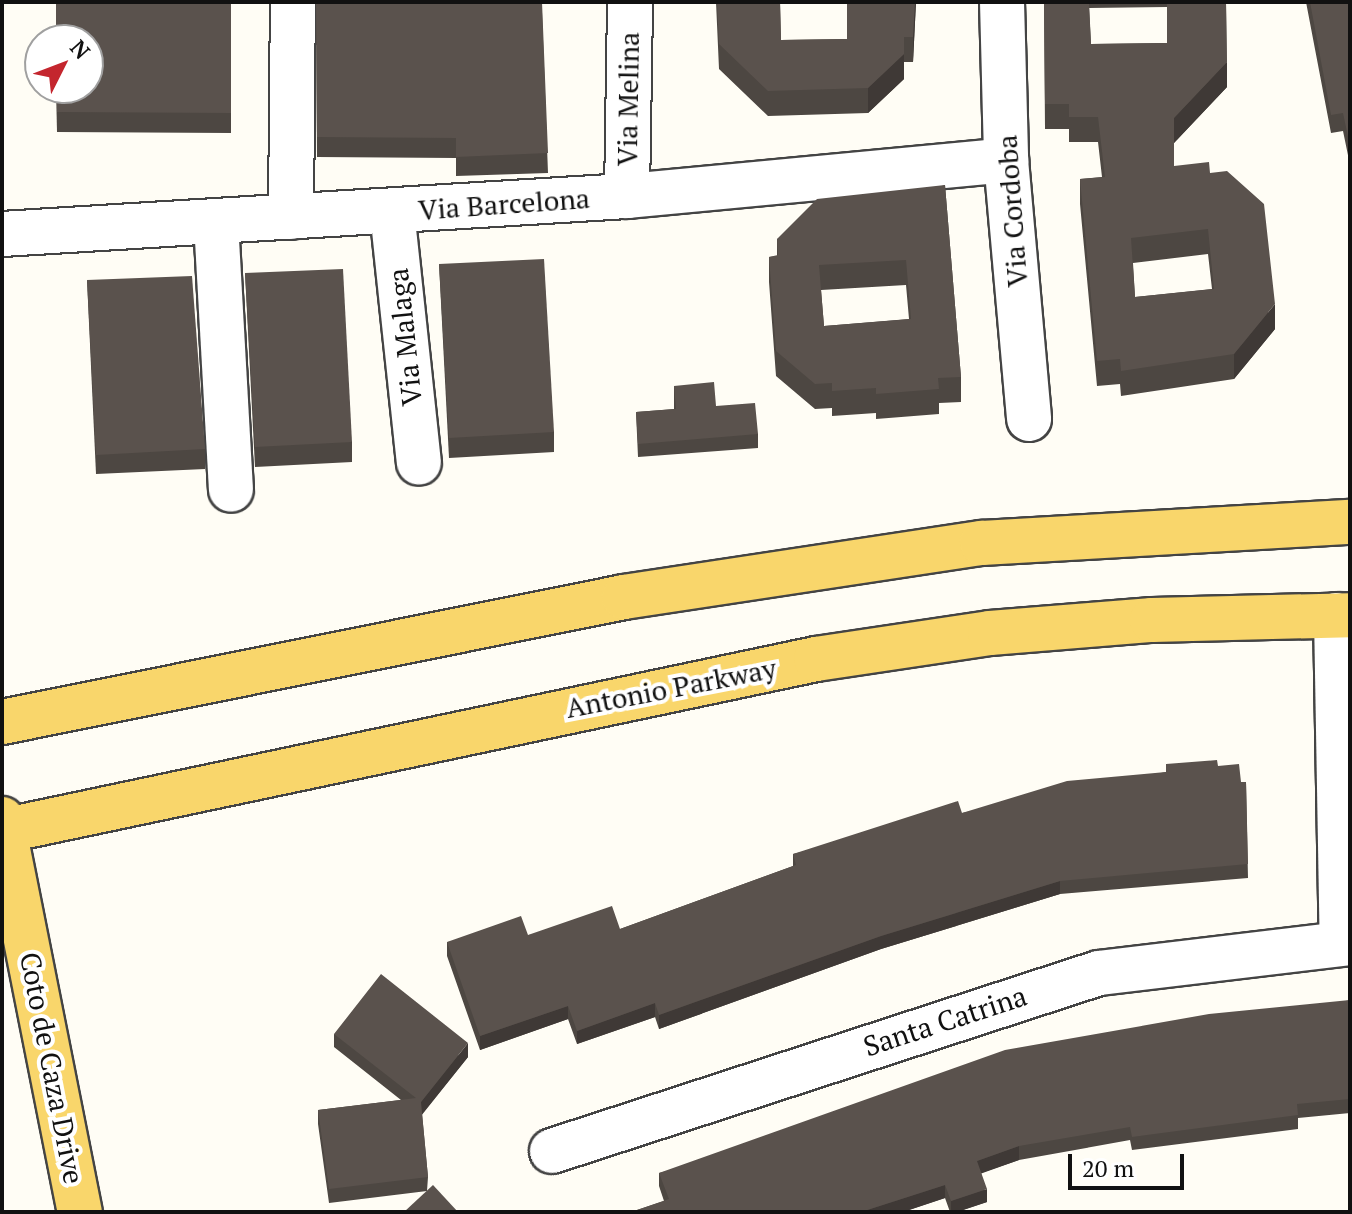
<!DOCTYPE html>
<html>
<head>
<meta charset="utf-8">
<style>
  body { margin:0 }
  #map { position:relative; width:1352px; height:1214px; overflow:hidden; background:#fffdf5; font-family:"PT Serif",serif }
  div>[style] { position:absolute }
  .roads { filter:drop-shadow(2px 0 #444) drop-shadow(-2px 0 #444) drop-shadow(0 2px #444) drop-shadow(0 -2px #444) }
  .minor>* { height:44px; margin:-22px; padding:0 22px; transform-origin:22px; border-radius:22px; background:#fff }
  .major>* { height:44px; margin:-22px; padding:0 22px; transform-origin:22px; border-radius:22px; background:#f9d66b }
  .wall>* { inset:0; background:#4d4742 }
  .shaded-wall>* { inset:0; background:#3f3936 }
  .building>* { inset:0; background:#5a524d }
  span { translate:-50% -50%; white-space:nowrap; text-align:center; line-height:1.15; -webkit-text-stroke:8px #fff; paint-order:stroke }
  .street-label { font-size:28px; color:#111 }
  .frame { position:absolute; inset:0; border:4px solid #111; pointer-events:none }
  .north { position:absolute; left:24px; top:24px; width:80px; height:80px; box-sizing:border-box; background:#fff; border:2px solid #a0a0a0; border-radius:50%; rotate:48deg; font-size:22px; font-weight:700; line-height:32px; text-align:center; color:#111 }
  .north::after { content:''; display:block; margin:auto; width:28px; height:36px; background:#c4262e; clip-path:polygon(50% 0,100% 100%,50% 72%,0 100%) }
  .scale { position:absolute; left:1068px; top:1154px; width:116px; height:36px; box-sizing:border-box; border:4px solid #111; border-top:0; padding-left:10px; font-size:24px; line-height:28px; white-space:nowrap; color:#111; -webkit-text-stroke:6px #fff; paint-order:stroke }
</style>
</head>
<body>
<div id="map">
  <div class="roads">
    <div class="minor">
      <div style="left:1002px;top:2px;width:158px;rotate:88.5deg"></div>
      <div style="left:1006px;top:160px;width:260px;rotate:84.9deg"></div>
      <div style="left:627px;top:196px;width:194px;rotate:-89.1deg"></div>
      <div style="left:392px;top:211px;width:253px;rotate:83.9deg"></div>
      <div style="left:291px;top:217px;width:215px;rotate:-89.5deg"></div>
      <div style="left:216px;top:222px;width:268px;rotate:86.8deg"></div>
      <div style="left:2px;top:234px;width:626px;rotate:-3.48deg"></div>
      <div style="left:627px;top:196px;width:381px;rotate:-5.4deg"></div>
      <div style="left:1336px;top:615px;width:328px;rotate:89deg"></div>
      <div style="left:552px;top:1151px;width:575px;rotate:-18.03deg"></div>
      <div style="left:1099px;top:973px;width:253px;rotate:-6.8deg"></div>
    </div>
    <div class="major">
      <div style="left:2px;top:722px;width:634px;rotate:-11.36deg"></div>
      <div style="left:624px;top:597px;width:362px;rotate:-8.6deg"></div>
      <div style="left:982px;top:543px;width:369px;rotate:-3.3deg"></div>
      <div style="left:2px;top:819px;width:401px;rotate:78.8deg"></div>
      <div style="left:2px;top:831px;width:832px;rotate:-11.93deg"></div>
      <div style="left:816px;top:659px;width:176px;rotate:-8.5deg"></div>
      <div style="left:990px;top:633px;width:163px;rotate:-4.6deg"></div>
      <div style="left:1152px;top:620px;width:198px;rotate:-1.4deg"></div>
    </div>
  </div>
  <div class="wall">
    <div style="clip-path:polygon(231px 2px,231px 133px,57px 132px,56px 88px)"></div>
    <div style="clip-path:polygon(316px 2px,542px 12px,548px 173px,456px 176px,456px 158px,317px 157px)"></div>
    <div style="clip-path:polygon(716px 2px,780px 2px,781px 40px,847px 39px,916px 2px,913px 62px,904px 62px,904px 79px,868px 113px,768px 116px,719px 69px)"></div>
    <div style="clip-path:polygon(evenodd,1044px 2px,1226px 2px,1227px 87px,1174px 143px,1174px 166px,1210px 173px,1275px 329px,1234px 379px,1121px 396px,1120px 384px,1097px 386px,1080px 204px,1080px 179px,1102px 177px,1098px 142px,1069px 142px,1069px 129px,1045px 129px,1044px 2px,1167px 7px,1167px 43px,1091px 44px,1089px 8px,1167px 7px,1044px 2px,1208px 254px,1212px 289px,1135px 297px,1133px 263px,1208px 254px)"></div>
    <div style="clip-path:polygon(1306px 2px,1350px 2px,1350px 165px,1343px 131px,1331px 133px)"></div>
    <div style="clip-path:polygon(evenodd,945px 185px,961px 377px,961px 402px,939px 403px,939px 414px,876px 419px,876px 413px,832px 416px,832px 408px,815px 409px,776px 376px,769px 282px,769px 257px,777px 256px,777px 239px,945px 185px,906px 285px,909px 319px,824px 326px,821px 290px,906px 285px)"></div>
    <div style="clip-path:polygon(439px 264px,554px 432px,554px 452px,449px 458px)"></div>
    <div style="clip-path:polygon(245px 273px,352px 442px,352px 462px,255px 467px)"></div>
    <div style="clip-path:polygon(87px 280px,205px 449px,205px 469px,96px 474px)"></div>
    <div style="clip-path:polygon(674px 386px,716px 406px,758px 434px,758px 448px,638px 457px,636px 412px,674px 409px)"></div>
    <div style="clip-path:polygon(1218px 766px,1241px 782px,1246px 782px,1248px 878px,1060px 894px,881px 949px,659px 1029px,655px 1017px,577px 1044px,568px 1019px,480px 1050px,447px 956px,447px 942px,528px 935px,620px 929px,793px 866px,793px 854px,962px 813px,1166px 772px)"></div>
    <div style="clip-path:polygon(1350px 1000px,1350px 1113px,1298px 1118px,1298px 1129px,1132px 1150px,1130px 1140px,1019px 1160px,981px 1173px,987px 1202px,957px 1212px,950px 1212px,945px 1198px,903px 1212px,631px 1212px,664px 1201px,659px 1186px,659px 1173px)"></div>
    <div style="clip-path:polygon(334px 1034px,468px 1057px,422px 1114px,428px 1177px,427px 1191px,329px 1203px,318px 1124px,318px 1110px,401px 1100px,334px 1047px)"></div>
  </div>
  <div class="shaded-wall">
    <div style="clip-path:polygon(915px 2px,916px 2px,913px 62px,913px 37px)"></div>
    <div style="clip-path:polygon(904px 54px,904px 79px,868px 113px,868px 88px)"></div>
    <div style="clip-path:polygon(1227px 62px,1227px 87px,1174px 143px,1174px 118px)"></div>
    <div style="clip-path:polygon(1275px 304px,1275px 329px,1234px 379px,1234px 354px)"></div>
    <div style="clip-path:polygon(1060px 881px,1060px 894px,881px 949px,659px 1029px,659px 1015px,881px 936px)"></div>
    <div style="clip-path:polygon(655px 1003px,655px 1017px,577px 1044px,577px 1031px)"></div>
    <div style="clip-path:polygon(568px 1006px,568px 1019px,480px 1050px,480px 1036px)"></div>
    <div style="clip-path:polygon(468px 1043px,468px 1057px,421px 1116px,421px 1102px)"></div>
    <div style="clip-path:polygon(1019px 1146px,1019px 1160px,977px 1175px,977px 1161px)"></div>
    <div style="clip-path:polygon(945px 1185px,945px 1198px,903px 1212px,861px 1212px)"></div>
    <div style="clip-path:polygon(987px 1189px,987px 1202px,957px 1212px,951px 1212px,951px 1201px)"></div>
  </div>
  <div class="building">
    <div style="clip-path:polygon(56px 2px,231px 2px,231px 113px,57px 112px,57px 88px,88px 88px,88px 40px,56px 40px)"></div>
    <div style="clip-path:polygon(316px 2px,542px 2px,548px 153px,456px 157px,456px 138px,317px 137px)"></div>
    <div style="clip-path:polygon(717px 2px,780px 2px,781px 40px,847px 39px,847px 2px,915px 2px,913px 37px,904px 37px,904px 54px,868px 88px,768px 91px,719px 44px)"></div>
    <div style="clip-path:polygon(evenodd,1044px 2px,1089px 2px,1091px 44px,1167px 43px,1167px 2px,1226px 2px,1227px 62px,1174px 118px,1174px 166px,1209px 162px,1210px 173px,1227px 171px,1264px 204px,1275px 304px,1234px 354px,1121px 371px,1120px 359px,1097px 361px,1080px 179px,1105px 177px,1098px 117px,1069px 117px,1069px 104px,1045px 104px,1044px 2px,1208px 229px,1214px 289px,1135px 297px,1131px 238px,1208px 229px)"></div>
    <div style="clip-path:polygon(1310px 2px,1350px 2px,1350px 146px,1343px 113px,1331px 115px)"></div>
    <div style="clip-path:polygon(evenodd,945px 185px,961px 377px,938px 378px,939px 389px,876px 394px,876px 388px,832px 391px,832px 383px,815px 384px,776px 351px,769px 257px,778px 255px,777px 239px,817px 199px,945px 185px,906px 260px,911px 319px,824px 326px,819px 265px,906px 260px)"></div>
    <div style="clip-path:polygon(544px 259px,554px 432px,449px 438px,439px 264px)"></div>
    <div style="clip-path:polygon(343px 269px,352px 442px,255px 447px,245px 273px)"></div>
    <div style="clip-path:polygon(192px 276px,205px 449px,96px 455px,87px 280px)"></div>
    <div style="clip-path:polygon(714px 382px,716px 406px,755px 403px,758px 434px,638px 444px,636px 412px,676px 409px,674px 386px)"></div>
    <div style="clip-path:polygon(1217px 760px,1218px 766px,1239px 764px,1241px 782px,1246px 782px,1248px 864px,1060px 881px,881px 936px,659px 1015px,655px 1003px,577px 1031px,568px 1006px,480px 1036px,447px 942px,521px 916px,528px 935px,612px 906px,620px 929px,796px 865px,793px 854px,958px 801px,962px 813px,1067px 781px,1166px 772px,1166px 764px)"></div>
    <div style="clip-path:polygon(381px 974px,468px 1043px,421px 1102px,428px 1177px,329px 1189px,318px 1110px,416px 1098px,334px 1034px)"></div>
    <div style="clip-path:polygon(1350px 1000px,1350px 1099px,1297px 1104px,1298px 1115px,1132px 1137px,1130px 1127px,1019px 1146px,977px 1161px,987px 1189px,951px 1201px,945px 1185px,861px 1212px,631px 1212px,669px 1199px,659px 1173px,1005px 1050px,1209px 1014px)"></div>
    <div style="clip-path:polygon(433px 1185px,458px 1212px,404px 1212px)"></div>
  </div>
  <div class="street-label">
    <span style="left:628px;top:99px;rotate:-89deg">Via Melina</span>
    <span style="left:504px;top:204px;rotate:-4deg">Via Barcelona</span>
    <span style="left:1012px;top:211px;rotate:-94deg">Via Cordoba</span>
    <span style="left:405px;top:337px;rotate:-96deg">Via Malaga</span>
    <span style="left:671px;top:688px;rotate:-11deg">Antonio Parkway</span>
    <span style="left:945px;top:1021px;rotate:-18deg">Santa Catrina</span>
    <span style="left:52px;top:1068px;rotate:79deg">Coto de Caza Drive</span>
  </div>
  <div class="frame"></div>
  <div class="north">N</div>
  <div class="scale">20 m</div>
</div>
</body>
</html>
